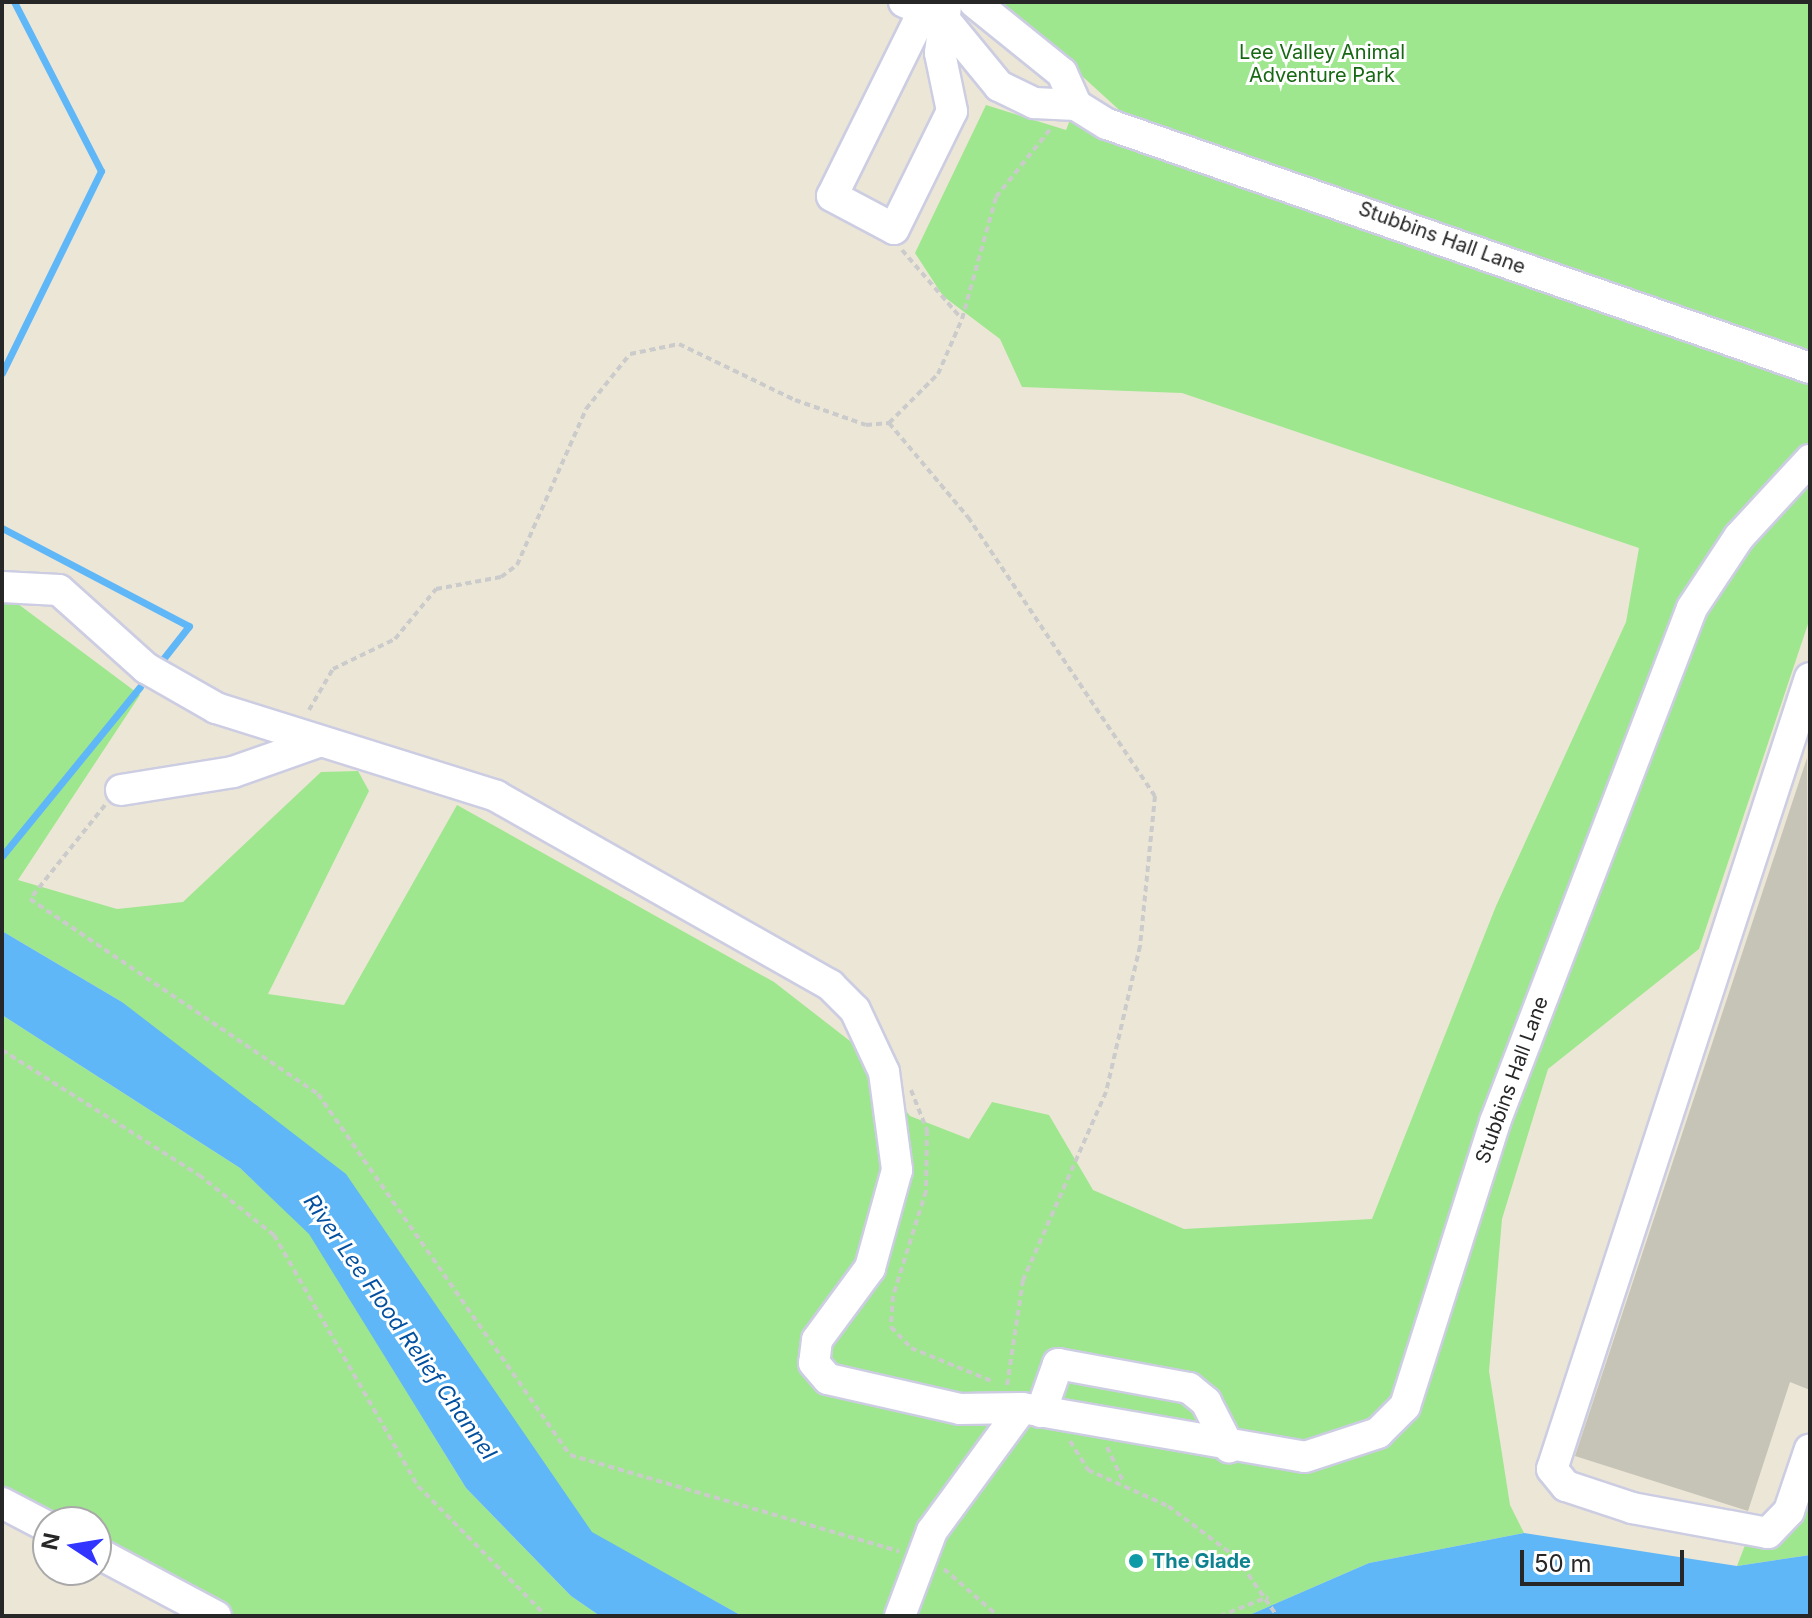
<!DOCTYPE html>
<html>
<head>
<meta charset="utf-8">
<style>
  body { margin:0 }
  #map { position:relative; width:1812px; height:1618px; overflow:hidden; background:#ece6d7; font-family:Inter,sans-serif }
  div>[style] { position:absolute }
  .green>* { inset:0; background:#9ee78e }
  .water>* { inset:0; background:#60b7f7 }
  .stream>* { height:7px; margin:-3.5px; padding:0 3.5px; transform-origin:3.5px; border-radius:3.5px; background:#60b7f7 }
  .building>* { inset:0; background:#c6c3b7 }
  .path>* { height:4px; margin-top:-2px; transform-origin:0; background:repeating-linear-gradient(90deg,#cbcbcb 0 6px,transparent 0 10px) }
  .roads { filter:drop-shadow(2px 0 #cccde2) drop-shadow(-2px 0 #cccde2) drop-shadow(0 2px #cccde2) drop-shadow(0 -2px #cccde2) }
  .minor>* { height:30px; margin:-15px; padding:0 15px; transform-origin:15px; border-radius:15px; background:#fff }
  .dots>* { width:22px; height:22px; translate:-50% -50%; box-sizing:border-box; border:4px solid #fff; border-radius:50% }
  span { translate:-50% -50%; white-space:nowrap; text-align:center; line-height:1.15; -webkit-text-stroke:6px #fff; paint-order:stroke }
  .park-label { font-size:20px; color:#176813 }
  .street-label { font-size:20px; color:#272727 }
  .culture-label { font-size:20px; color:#0d838f; font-weight:700 }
  .left { translate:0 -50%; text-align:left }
  .water-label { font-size:22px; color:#0350a0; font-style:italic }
  .frame { position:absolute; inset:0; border:4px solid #272727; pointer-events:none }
  .north { position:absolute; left:32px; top:1506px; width:80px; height:80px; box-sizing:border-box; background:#fff; border:2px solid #a9a9a9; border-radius:50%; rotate:282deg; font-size:22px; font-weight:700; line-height:32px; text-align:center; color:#272727 }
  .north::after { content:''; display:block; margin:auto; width:28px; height:36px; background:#3135ff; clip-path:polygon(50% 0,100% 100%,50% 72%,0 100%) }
  .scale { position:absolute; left:1520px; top:1550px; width:164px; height:36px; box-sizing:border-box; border:4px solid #272727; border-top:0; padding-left:10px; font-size:24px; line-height:28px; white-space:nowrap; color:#272727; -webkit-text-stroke:6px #fff; paint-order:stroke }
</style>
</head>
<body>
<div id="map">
  <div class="green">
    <div style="clip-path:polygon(1001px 2px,1810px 2px,1810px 618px,1699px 949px,1548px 1069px,1502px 1219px,1489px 1371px,1510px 1505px,1524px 1533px,1369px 1563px,1247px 1616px,742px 1616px,592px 1533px,489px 1392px,122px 1002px,2px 931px,2px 592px,140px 695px,18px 880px,117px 909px,183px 902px,321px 772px,358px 771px,369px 791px,268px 994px,344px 1005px,457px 805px,774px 982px,859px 1048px,910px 1116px,969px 1139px,992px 1102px,1049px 1115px,1093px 1190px,1184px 1229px,1372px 1219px,1496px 906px,1626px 622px,1639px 548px,1182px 393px,1022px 387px,1000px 339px,943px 296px,915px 253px,986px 105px,1066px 130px,1080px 95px,1128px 118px)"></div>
    <div style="clip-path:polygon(2px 1015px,240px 1168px,310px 1234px,466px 1488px,571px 1596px,600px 1616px,233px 1616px,96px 1540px,96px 1522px,64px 1522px,2px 1487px)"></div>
    <div style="clip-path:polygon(1810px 1458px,1810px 1555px,1737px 1566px,1747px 1540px)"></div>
  </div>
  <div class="water">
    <div style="clip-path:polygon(2px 931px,122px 1002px,346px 1174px,592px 1532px,742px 1616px,600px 1616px,571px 1596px,466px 1488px,309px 1234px,240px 1168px,2px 1015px)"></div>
    <div style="clip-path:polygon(1524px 1533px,1737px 1566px,1810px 1555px,1810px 1616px,1247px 1616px,1369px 1563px)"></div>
  </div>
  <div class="stream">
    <div style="left:2px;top:373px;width:225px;rotate:-63.9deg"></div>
    <div style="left:101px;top:171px;width:190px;rotate:-117.2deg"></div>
    <div style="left:2px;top:528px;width:211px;rotate:27.7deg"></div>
    <div style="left:189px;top:626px;width:42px;rotate:128.2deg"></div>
    <div style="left:2px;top:856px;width:218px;rotate:-50.8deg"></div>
  </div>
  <div class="building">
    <div style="clip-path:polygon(1807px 758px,1810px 1390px,1790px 1382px,1748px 1511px,1575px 1456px)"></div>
  </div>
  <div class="path">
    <div style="left:902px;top:250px;width:90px;rotate:49.1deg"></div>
    <div style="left:889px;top:423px;width:123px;rotate:50deg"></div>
    <div style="left:968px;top:517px;width:336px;rotate:56.2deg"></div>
    <div style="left:1155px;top:796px;width:151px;rotate:95.7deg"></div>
    <div style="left:1140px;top:946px;width:150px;rotate:103.1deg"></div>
    <div style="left:1106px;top:1092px;width:206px;rotate:113.8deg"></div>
    <div style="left:1023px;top:1280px;width:107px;rotate:98.6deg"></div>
    <div style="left:309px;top:710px;width:48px;rotate:-59.7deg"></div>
    <div style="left:333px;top:669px;width:69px;rotate:-25.8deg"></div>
    <div style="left:395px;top:639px;width:65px;rotate:-50.6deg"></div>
    <div style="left:436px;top:589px;width:66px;rotate:-10.5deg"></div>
    <div style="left:501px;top:577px;width:20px;rotate:-37deg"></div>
    <div style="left:517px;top:565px;width:171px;rotate:-66.1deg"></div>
    <div style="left:586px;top:409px;width:70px;rotate:-51.3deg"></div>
    <div style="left:630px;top:354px;width:50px;rotate:-11.5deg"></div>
    <div style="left:679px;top:344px;width:129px;rotate:25.8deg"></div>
    <div style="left:795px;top:400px;width:75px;rotate:19.4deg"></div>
    <div style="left:866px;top:425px;width:23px;rotate:-5deg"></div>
    <div style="left:889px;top:423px;width:69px;rotate:-45deg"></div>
    <div style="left:938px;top:374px;width:60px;rotate:-66.4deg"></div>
    <div style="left:962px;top:319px;width:127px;rotate:-74.4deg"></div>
    <div style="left:996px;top:197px;width:88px;rotate:-51.4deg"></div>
    <div style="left:105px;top:805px;width:120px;rotate:128.6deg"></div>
    <div style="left:30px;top:899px;width:348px;rotate:34.1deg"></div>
    <div style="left:318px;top:1094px;width:440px;rotate:55.1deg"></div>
    <div style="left:570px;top:1455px;width:343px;rotate:16.3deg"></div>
    <div style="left:2px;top:1050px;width:233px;rotate:32.4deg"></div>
    <div style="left:199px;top:1175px;width:96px;rotate:38.7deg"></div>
    <div style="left:274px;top:1235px;width:289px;rotate:60.2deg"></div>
    <div style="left:418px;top:1486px;width:182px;rotate:45.4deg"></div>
    <div style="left:911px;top:1090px;width:43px;rotate:68.2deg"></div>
    <div style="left:927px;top:1130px;width:61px;rotate:90.9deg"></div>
    <div style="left:926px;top:1191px;width:110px;rotate:107.4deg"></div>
    <div style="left:893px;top:1296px;width:31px;rotate:94deg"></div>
    <div style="left:891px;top:1327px;width:29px;rotate:46deg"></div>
    <div style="left:911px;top:1348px;width:90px;rotate:22.3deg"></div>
    <div style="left:1070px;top:1441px;width:34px;rotate:58deg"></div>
    <div style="left:1088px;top:1470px;width:88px;rotate:24.2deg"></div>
    <div style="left:1168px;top:1506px;width:86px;rotate:37deg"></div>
    <div style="left:1237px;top:1558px;width:70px;rotate:55.4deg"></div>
    <div style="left:1107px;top:1447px;width:38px;rotate:65deg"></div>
    <div style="left:944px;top:1569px;width:72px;rotate:41deg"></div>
    <div style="left:1220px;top:1616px;width:52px;rotate:-21.6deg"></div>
  </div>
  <div class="roads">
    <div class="minor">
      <div style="left:904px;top:2px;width:43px;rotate:23deg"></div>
      <div style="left:944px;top:19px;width:87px;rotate:50.6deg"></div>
      <div style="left:999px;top:86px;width:39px;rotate:26deg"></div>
      <div style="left:1034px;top:103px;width:42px;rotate:2.7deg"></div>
      <div style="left:1076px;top:105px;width:36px;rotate:32deg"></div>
      <div style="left:1107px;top:124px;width:744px;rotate:19.14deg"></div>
      <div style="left:974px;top:2px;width:113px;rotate:38.9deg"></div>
      <div style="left:1062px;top:73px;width:35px;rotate:66deg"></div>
      <div style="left:923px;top:12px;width:205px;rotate:116.3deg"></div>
      <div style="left:832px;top:196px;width:70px;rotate:28deg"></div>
      <div style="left:894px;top:229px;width:131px;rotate:-63.8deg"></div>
      <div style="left:952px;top:111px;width:59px;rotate:-101.7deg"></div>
      <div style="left:940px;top:53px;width:46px;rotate:-82.6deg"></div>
      <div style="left:2px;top:587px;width:57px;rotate:3deg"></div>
      <div style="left:59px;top:590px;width:117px;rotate:41.9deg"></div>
      <div style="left:146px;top:668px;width:81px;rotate:29.7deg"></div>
      <div style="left:216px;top:708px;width:294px;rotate:17.4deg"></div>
      <div style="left:496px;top:796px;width:384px;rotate:29.5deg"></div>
      <div style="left:830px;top:985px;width:35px;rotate:45deg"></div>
      <div style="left:855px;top:1010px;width:68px;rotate:64.9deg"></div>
      <div style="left:884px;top:1072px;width:99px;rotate:82.4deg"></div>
      <div style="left:897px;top:1170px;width:102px;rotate:105.4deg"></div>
      <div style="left:870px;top:1268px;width:89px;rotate:126.4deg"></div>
      <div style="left:817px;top:1340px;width:23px;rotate:97deg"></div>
      <div style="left:814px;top:1363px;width:21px;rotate:49deg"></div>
      <div style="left:828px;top:1379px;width:135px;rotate:12.8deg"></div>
      <div style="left:960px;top:1409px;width:62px;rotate:-0.9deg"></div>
      <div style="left:1022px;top:1408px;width:287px;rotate:9.8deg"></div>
      <div style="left:1305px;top:1457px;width:77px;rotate:-18.2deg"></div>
      <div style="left:1378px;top:1433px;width:38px;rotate:-45deg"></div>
      <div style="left:1405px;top:1406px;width:298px;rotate:-72.4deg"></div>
      <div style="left:1495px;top:1122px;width:550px;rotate:-69.03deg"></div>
      <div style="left:1692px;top:608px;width:85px;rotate:-56.5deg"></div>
      <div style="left:1739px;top:537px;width:105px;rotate:-47.3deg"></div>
      <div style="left:1810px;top:678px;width:832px;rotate:108.06deg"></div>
      <div style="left:1552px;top:1469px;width:22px;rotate:51deg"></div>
      <div style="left:1566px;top:1486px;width:70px;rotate:18.4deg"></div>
      <div style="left:1632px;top:1508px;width:138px;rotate:10.4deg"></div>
      <div style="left:1768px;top:1533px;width:30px;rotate:-46deg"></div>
      <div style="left:1789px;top:1511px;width:65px;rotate:-71.3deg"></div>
      <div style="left:121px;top:790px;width:113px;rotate:-9.1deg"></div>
      <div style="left:233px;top:772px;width:90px;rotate:-19.4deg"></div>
      <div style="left:1041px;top:1412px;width:51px;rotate:-70.5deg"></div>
      <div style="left:1058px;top:1364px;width:133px;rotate:10.4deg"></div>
      <div style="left:1189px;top:1388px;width:22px;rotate:39deg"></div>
      <div style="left:1206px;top:1402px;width:51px;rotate:62.9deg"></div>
      <div style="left:2px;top:1503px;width:52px;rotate:27.6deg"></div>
      <div style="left:96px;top:1552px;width:136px;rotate:28.1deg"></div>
      <div style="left:900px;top:1616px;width:91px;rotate:-69.4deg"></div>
      <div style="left:932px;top:1531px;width:152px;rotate:-53.8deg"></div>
    </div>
  </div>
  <div class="dots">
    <div style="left:1136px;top:1561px;background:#0f9aa8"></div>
  </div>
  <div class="park-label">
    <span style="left:1322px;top:64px">Lee Valley Animal<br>Adventure Park</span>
  </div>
  <div class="street-label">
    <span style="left:1442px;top:238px;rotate:20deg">Stubbins Hall Lane</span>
    <span style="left:1512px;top:1080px;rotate:-70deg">Stubbins Hall Lane</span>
  </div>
  <div class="culture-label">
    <span class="left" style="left:1152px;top:1561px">The Glade</span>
  </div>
  <div class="water-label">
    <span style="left:400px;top:1327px;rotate:55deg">River Lee Flood Relief Channel</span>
  </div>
  <div class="frame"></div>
  <div class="north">N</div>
  <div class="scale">50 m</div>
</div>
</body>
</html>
